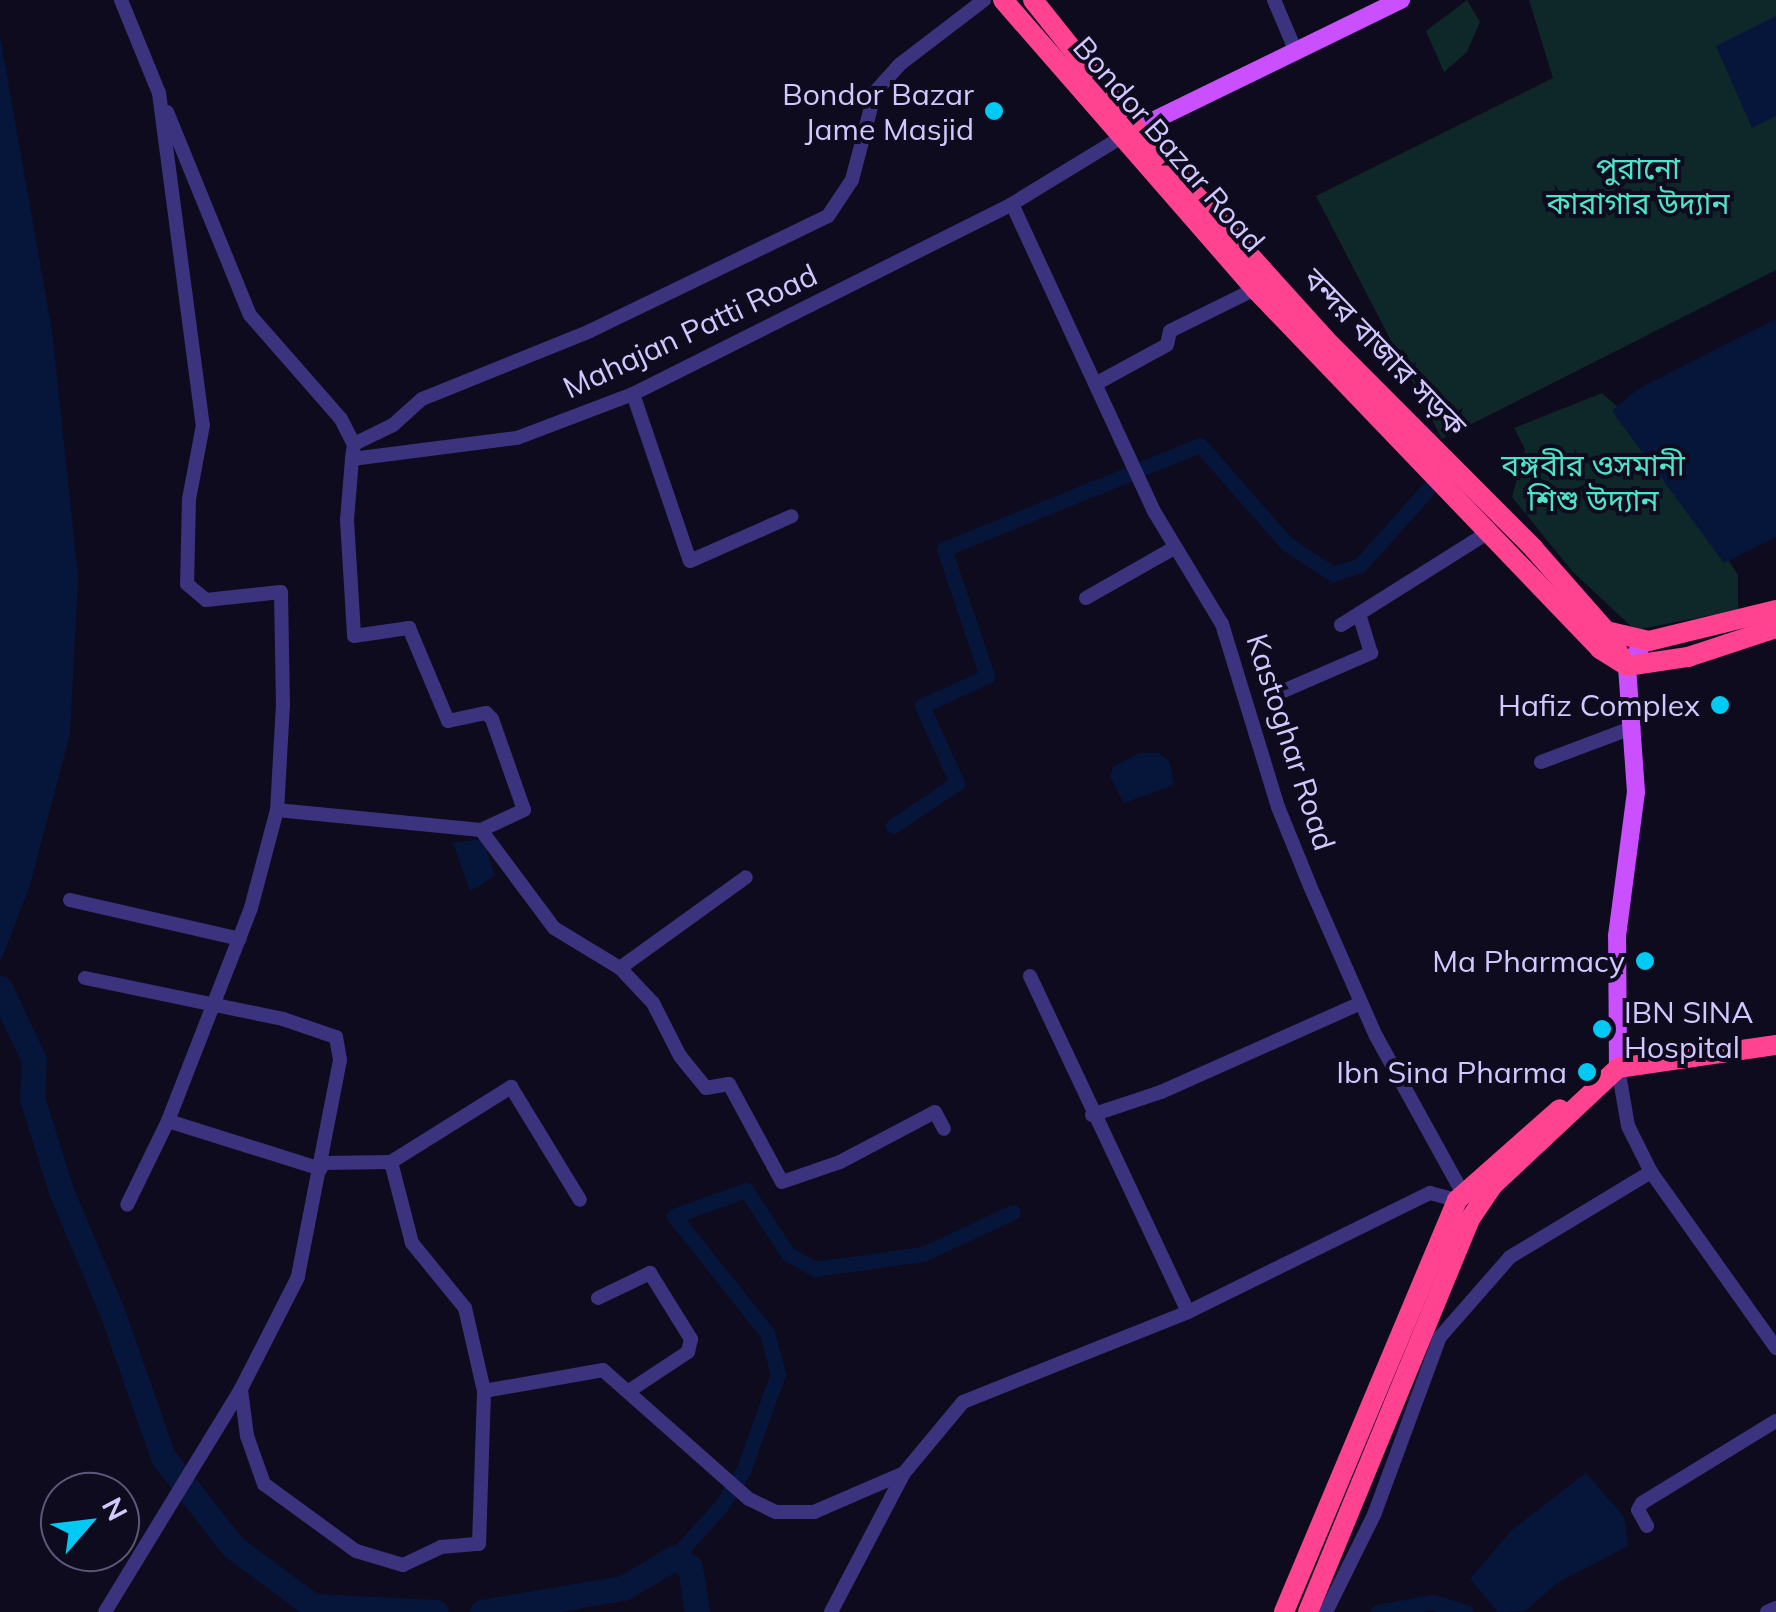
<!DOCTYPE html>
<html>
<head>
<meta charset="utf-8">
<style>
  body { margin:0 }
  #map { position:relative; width:1776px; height:1612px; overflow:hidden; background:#0f0b1e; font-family:Mulish,"Noto Sans Bengali",sans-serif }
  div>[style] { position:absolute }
  .green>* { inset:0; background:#0e2728 }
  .water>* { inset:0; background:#06163b }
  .canal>* { height:15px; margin:-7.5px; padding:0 7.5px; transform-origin:7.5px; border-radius:7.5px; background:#06163b }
  .river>* { height:25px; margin:-12.5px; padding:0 12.5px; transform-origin:12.5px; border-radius:12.5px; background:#06163b }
  .minor>* { height:14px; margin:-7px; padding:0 7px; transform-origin:7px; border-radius:7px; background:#3c337f }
  .major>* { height:18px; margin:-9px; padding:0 9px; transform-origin:9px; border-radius:9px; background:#c94fff }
  .highway>* { height:20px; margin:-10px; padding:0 10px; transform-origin:10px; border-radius:10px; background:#ff4390 }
  .dots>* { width:28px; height:28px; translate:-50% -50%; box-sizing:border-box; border:5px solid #0f0b1e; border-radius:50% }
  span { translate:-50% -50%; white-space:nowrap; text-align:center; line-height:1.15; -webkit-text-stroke:8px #0f0b1e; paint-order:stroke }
  .poi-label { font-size:30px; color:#d2c8ff }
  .right { translate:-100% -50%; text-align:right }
  .left { translate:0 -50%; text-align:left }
  .street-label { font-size:30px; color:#d2c8ff }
  .park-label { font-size:30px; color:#4fe4c9 }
  .north { position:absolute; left:40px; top:1472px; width:100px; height:100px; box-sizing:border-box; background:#0f0b1e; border:2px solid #5d5778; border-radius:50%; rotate:62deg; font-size:28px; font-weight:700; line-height:40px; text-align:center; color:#d2c8ff }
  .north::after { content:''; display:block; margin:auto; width:35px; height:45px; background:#00caf3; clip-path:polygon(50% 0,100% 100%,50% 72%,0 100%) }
</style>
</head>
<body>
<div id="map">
  <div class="green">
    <div style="clip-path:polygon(1467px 0,1480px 22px,1467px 52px,1444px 72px,1426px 31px)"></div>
    <div style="clip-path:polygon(1529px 0,1776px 0,1776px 270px,1442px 439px,1316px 196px,1553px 78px)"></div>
    <div style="clip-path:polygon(1602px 393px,1645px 431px,1738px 575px,1738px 610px,1635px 630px,1572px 571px,1512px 497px,1525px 449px,1514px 428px)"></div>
  </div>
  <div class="water">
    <div style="clip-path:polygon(1776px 16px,1776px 116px,1752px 128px,1716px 46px)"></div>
    <div style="clip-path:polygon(0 37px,52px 331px,78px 577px,70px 734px,30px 885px,0 963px)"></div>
    <div style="clip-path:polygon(1776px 319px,1776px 537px,1724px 563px,1612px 411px,1638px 389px)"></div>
    <div style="clip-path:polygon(1140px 753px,1158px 753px,1169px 761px,1174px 785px,1124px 803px,1110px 777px,1113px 767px)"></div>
    <div style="clip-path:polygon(483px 839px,495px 876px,470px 891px,453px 843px)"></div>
    <div style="clip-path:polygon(1586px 1473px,1624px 1517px,1628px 1546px,1557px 1583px,1525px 1611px,1498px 1612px,1470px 1579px,1512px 1530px)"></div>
  </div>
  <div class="canal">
    <div style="left:893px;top:826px;width:77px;rotate:-33.9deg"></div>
    <div style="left:957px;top:783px;width:85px;rotate:-114.4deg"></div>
    <div style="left:922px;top:706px;width:72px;rotate:-24.8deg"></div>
    <div style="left:987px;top:676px;width:134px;rotate:-108.7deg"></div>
    <div style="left:944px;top:549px;width:276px;rotate:-22.1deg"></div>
    <div style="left:1200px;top:445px;width:132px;rotate:48.7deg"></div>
    <div style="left:1287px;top:544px;width:55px;rotate:33.1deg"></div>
    <div style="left:1333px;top:574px;width:28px;rotate:-18deg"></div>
    <div style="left:1360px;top:565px;width:103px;rotate:-48.1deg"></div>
    <div style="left:674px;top:1558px;width:70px;rotate:-47.9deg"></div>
    <div style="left:721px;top:1506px;width:41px;rotate:-57.8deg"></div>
    <div style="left:743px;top:1471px;width:103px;rotate:-70.2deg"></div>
    <div style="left:778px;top:1374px;width:42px;rotate:-105deg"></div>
    <div style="left:767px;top:1333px;width:149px;rotate:-128.5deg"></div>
    <div style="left:674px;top:1216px;width:77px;rotate:-19.9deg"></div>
    <div style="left:746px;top:1190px;width:77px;rotate:56.7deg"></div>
    <div style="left:788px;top:1254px;width:31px;rotate:29deg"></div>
    <div style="left:815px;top:1269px;width:109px;rotate:-7.9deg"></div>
    <div style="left:923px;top:1254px;width:99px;rotate:-25deg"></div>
    <div style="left:1378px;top:1612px;width:56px;rotate:-10.3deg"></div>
    <div style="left:1433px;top:1602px;width:34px;rotate:17deg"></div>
  </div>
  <div class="river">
    <div style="left:0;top:988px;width:80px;rotate:64.7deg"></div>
    <div style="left:34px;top:1060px;width:38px;rotate:93deg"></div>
    <div style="left:32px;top:1098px;width:97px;rotate:72.7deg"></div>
    <div style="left:61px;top:1191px;width:131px;rotate:67.1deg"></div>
    <div style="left:112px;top:1312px;width:154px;rotate:70.6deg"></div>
    <div style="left:163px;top:1457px;width:114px;rotate:52.1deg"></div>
    <div style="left:233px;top:1547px;width:99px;rotate:36.4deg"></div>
    <div style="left:313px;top:1606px;width:123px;rotate:2.8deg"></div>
    <div style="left:482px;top:1612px;width:143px;rotate:-9.7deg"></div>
    <div style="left:623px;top:1588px;width:59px;rotate:-30.5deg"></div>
    <div style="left:674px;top:1558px;width:18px;rotate:29deg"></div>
    <div style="left:690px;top:1567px;width:46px;rotate:81.2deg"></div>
  </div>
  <div class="minor">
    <div style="left:121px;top:0;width:100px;rotate:67.8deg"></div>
    <div style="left:159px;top:93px;width:335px;rotate:82.5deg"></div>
    <div style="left:203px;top:425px;width:75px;rotate:100.7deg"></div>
    <div style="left:189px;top:499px;width:85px;rotate:91.3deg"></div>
    <div style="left:187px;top:584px;width:25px;rotate:40deg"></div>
    <div style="left:206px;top:600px;width:75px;rotate:-6.1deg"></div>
    <div style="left:281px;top:592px;width:112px;rotate:89deg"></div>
    <div style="left:283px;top:704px;width:106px;rotate:93.2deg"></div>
    <div style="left:277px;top:810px;width:101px;rotate:104.9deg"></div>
    <div style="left:251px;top:908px;width:229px;rotate:111.3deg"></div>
    <div style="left:168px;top:1121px;width:93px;rotate:116deg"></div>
    <div style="left:1274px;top:0;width:51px;rotate:66.9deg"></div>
    <div style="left:167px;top:112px;width:219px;rotate:67.8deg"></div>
    <div style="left:250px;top:315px;width:138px;rotate:48.8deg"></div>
    <div style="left:341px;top:419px;width:28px;rotate:63deg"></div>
    <div style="left:354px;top:444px;width:15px;rotate:98deg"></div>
    <div style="left:352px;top:459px;width:166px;rotate:-7.3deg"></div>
    <div style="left:517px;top:438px;width:124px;rotate:-20.8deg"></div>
    <div style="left:633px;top:394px;width:424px;rotate:-26.6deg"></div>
    <div style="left:1012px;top:204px;width:138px;rotate:-31.4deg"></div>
    <div style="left:1012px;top:204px;width:340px;rotate:65.2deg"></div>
    <div style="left:1155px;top:513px;width:130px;rotate:58.9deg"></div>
    <div style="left:1222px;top:624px;width:191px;rotate:73deg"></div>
    <div style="left:1278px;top:807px;width:85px;rotate:67.9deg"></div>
    <div style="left:1310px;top:886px;width:164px;rotate:66.3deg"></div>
    <div style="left:1376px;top:1036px;width:178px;rotate:61.1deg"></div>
    <div style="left:1099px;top:382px;width:77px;rotate:-28.6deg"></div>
    <div style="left:1167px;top:345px;width:14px;rotate:-78deg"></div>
    <div style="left:1170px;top:331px;width:95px;rotate:-26.3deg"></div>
    <div style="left:633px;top:394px;width:176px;rotate:71.2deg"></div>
    <div style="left:690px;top:561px;width:111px;rotate:-23.8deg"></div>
    <div style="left:354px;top:444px;width:43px;rotate:-26deg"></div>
    <div style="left:393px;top:425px;width:39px;rotate:-42deg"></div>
    <div style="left:422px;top:399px;width:181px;rotate:-22deg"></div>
    <div style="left:590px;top:331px;width:264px;rotate:-25.8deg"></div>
    <div style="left:828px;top:216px;width:43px;rotate:-56.3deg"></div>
    <div style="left:852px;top:180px;width:91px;rotate:-75.4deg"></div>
    <div style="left:875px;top:92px;width:36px;rotate:-48deg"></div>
    <div style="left:899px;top:65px;width:107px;rotate:-37.4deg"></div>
    <div style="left:352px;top:459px;width:61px;rotate:94.7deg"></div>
    <div style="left:347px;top:520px;width:116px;rotate:86.5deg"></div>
    <div style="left:354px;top:636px;width:56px;rotate:-8.3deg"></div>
    <div style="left:409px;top:628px;width:101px;rotate:67.2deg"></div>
    <div style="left:448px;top:721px;width:39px;rotate:-12deg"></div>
    <div style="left:486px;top:713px;width:8px;rotate:45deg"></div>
    <div style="left:492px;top:719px;width:96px;rotate:70.6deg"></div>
    <div style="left:524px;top:810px;width:47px;rotate:155.1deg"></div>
    <div style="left:1086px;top:598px;width:101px;rotate:-29.6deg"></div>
    <div style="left:1341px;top:625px;width:176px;rotate:-32.2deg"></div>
    <div style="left:1274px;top:695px;width:106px;rotate:-23.4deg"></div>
    <div style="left:1371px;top:653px;width:41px;rotate:-107.1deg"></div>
    <div style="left:1541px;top:762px;width:99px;rotate:-20.6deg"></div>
    <div style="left:277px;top:810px;width:205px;rotate:5.6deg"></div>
    <div style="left:481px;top:830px;width:122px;rotate:53.3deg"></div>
    <div style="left:554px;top:928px;width:77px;rotate:31.2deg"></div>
    <div style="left:620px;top:968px;width:48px;rotate:46.7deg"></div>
    <div style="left:653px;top:1003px;width:59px;rotate:63deg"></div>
    <div style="left:680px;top:1056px;width:41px;rotate:50.9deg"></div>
    <div style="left:706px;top:1088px;width:23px;rotate:-10deg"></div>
    <div style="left:729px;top:1084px;width:111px;rotate:61.6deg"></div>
    <div style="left:782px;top:1182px;width:61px;rotate:-19deg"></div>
    <div style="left:840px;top:1162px;width:107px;rotate:-27.8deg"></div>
    <div style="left:935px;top:1112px;width:19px;rotate:62deg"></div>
    <div style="left:70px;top:900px;width:174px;rotate:12.9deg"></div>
    <div style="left:620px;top:968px;width:155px;rotate:-35.8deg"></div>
    <div style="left:1030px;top:976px;width:371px;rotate:64.8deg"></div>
    <div style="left:85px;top:978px;width:202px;rotate:11.7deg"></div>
    <div style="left:283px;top:1019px;width:56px;rotate:18.8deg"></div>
    <div style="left:336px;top:1037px;width:23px;rotate:80deg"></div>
    <div style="left:340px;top:1060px;width:221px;rotate:101deg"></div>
    <div style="left:298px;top:1277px;width:126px;rotate:117deg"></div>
    <div style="left:241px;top:1389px;width:261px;rotate:121.4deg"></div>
    <div style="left:1618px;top:1068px;width:59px;rotate:80.2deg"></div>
    <div style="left:1628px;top:1126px;width:51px;rotate:63.4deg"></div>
    <div style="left:1651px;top:1172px;width:216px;rotate:54.6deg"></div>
    <div style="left:1092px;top:1115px;width:73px;rotate:-18.4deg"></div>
    <div style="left:1161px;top:1092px;width:219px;rotate:-24deg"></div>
    <div style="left:168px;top:1121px;width:160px;rotate:17.4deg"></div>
    <div style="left:391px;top:1162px;width:142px;rotate:-32deg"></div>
    <div style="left:511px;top:1087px;width:132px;rotate:58.6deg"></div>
    <div style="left:322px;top:1163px;width:69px;rotate:-0.8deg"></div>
    <div style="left:391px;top:1162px;width:84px;rotate:75.5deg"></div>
    <div style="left:412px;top:1243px;width:84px;rotate:50.8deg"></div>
    <div style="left:465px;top:1308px;width:85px;rotate:77.1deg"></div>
    <div style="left:484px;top:1391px;width:121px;rotate:-10deg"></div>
    <div style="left:603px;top:1370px;width:195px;rotate:41.5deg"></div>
    <div style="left:749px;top:1499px;width:30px;rotate:26deg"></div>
    <div style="left:776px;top:1512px;width:38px"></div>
    <div style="left:814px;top:1512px;width:98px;rotate:-23.4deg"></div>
    <div style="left:598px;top:1298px;width:58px;rotate:-25.7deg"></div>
    <div style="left:650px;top:1273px;width:78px;rotate:58.2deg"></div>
    <div style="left:691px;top:1339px;width:13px;rotate:103deg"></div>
    <div style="left:688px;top:1352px;width:71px;rotate:146.5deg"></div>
    <div style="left:241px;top:1390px;width:46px;rotate:82.6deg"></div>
    <div style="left:247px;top:1436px;width:51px;rotate:70.5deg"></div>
    <div style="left:264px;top:1484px;width:114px;rotate:36.1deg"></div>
    <div style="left:356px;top:1551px;width:49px;rotate:16.6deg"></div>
    <div style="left:403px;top:1565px;width:42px;rotate:-25.3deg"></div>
    <div style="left:441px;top:1547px;width:38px;rotate:-5deg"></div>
    <div style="left:479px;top:1544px;width:153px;rotate:-88.1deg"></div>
    <div style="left:1647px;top:1526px;width:18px;rotate:-119deg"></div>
    <div style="left:1638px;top:1510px;width:8px;rotate:-60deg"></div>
    <div style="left:1642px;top:1503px;width:157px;rotate:-31.5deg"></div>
    <div style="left:831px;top:1612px;width:157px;rotate:-62.3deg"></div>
    <div style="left:904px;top:1473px;width:92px;rotate:-50.3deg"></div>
    <div style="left:963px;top:1402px;width:242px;rotate:-21.8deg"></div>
    <div style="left:1188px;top:1312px;width:270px;rotate:-26.2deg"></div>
    <div style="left:1430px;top:1193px;width:28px;rotate:15deg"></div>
    <div style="left:1326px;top:1612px;width:108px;rotate:-63.7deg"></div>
    <div style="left:1374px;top:1515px;width:190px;rotate:-69.7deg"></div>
    <div style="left:1440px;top:1337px;width:106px;rotate:-48.8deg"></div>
    <div style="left:1510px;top:1257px;width:165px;rotate:-31.1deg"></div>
    <div style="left:1767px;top:1612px;width:10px;rotate:-24deg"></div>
  </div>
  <div class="major">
    <div style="left:1136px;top:129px;width:295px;rotate:-26deg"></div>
    <div style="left:1618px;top:1068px;width:132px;rotate:-90.4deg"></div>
    <div style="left:1617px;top:936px;width:145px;rotate:-82.5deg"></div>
    <div style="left:1636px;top:792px;width:126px;rotate:-94.1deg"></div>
    <div style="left:1627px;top:666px;width:31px;rotate:-54deg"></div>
  </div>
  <div class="highway">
    <div style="left:1003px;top:0;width:383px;rotate:48.9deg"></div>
    <div style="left:1255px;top:289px;width:499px;rotate:46.2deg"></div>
    <div style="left:1600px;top:649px;width:32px;rotate:32deg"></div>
    <div style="left:1033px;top:0;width:165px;rotate:51.4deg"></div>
    <div style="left:1136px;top:129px;width:283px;rotate:48deg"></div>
    <div style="left:1325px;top:339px;width:296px;rotate:45.1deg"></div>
    <div style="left:1534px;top:549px;width:109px;rotate:48.7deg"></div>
    <div style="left:1606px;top:631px;width:39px;rotate:60deg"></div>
    <div style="left:1606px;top:631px;width:44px;rotate:13.1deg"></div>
    <div style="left:1649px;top:641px;width:131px;rotate:-13.7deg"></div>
    <div style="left:1627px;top:666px;width:62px;rotate:-8.4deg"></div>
    <div style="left:1688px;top:657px;width:93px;rotate:-18.2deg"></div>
    <div style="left:1284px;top:1612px;width:447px;rotate:-67.2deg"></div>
    <div style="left:1457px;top:1200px;width:137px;rotate:-41.5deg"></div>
    <div style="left:1308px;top:1612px;width:425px;rotate:-67.6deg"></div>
    <div style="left:1470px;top:1219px;width:40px;rotate:-56deg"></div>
    <div style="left:1492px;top:1186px;width:173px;rotate:-43.1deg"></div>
    <div style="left:1618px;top:1068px;width:160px;rotate:-8.3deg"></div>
  </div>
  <div class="dots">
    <div style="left:994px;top:111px;background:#00caf3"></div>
    <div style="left:1720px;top:705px;background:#00caf3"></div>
    <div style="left:1645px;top:961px;background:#00caf3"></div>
    <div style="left:1602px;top:1029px;background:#00caf3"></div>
    <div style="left:1587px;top:1072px;background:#00caf3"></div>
  </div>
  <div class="poi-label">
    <span class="right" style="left:974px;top:111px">Bondor Bazar<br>Jame Masjid</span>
    <span class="right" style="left:1700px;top:705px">Hafiz Complex</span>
    <span class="right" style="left:1625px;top:961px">Ma Pharmacy</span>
    <span class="left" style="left:1624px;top:1029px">IBN SINA<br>Hospital</span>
    <span class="right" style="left:1567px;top:1072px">Ibn Sina Pharma</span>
  </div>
  <div class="street-label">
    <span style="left:1169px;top:144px;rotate:49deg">Bondor Bazar Road</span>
    <span style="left:690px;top:331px;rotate:-25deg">Mahajan Patti Road</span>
    <span style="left:1385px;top:352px;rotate:46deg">বন্দর বাজার সড়ক</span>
    <span style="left:1291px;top:742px;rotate:72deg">Kastoghar Road</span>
  </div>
  <div class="park-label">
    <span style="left:1638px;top:185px">পুরানো<br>কারাগার উদ্যান</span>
    <span style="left:1593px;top:482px">বঙ্গবীর ওসমানী<br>শিশু উদ্যান</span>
  </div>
  <div class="north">N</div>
</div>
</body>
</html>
